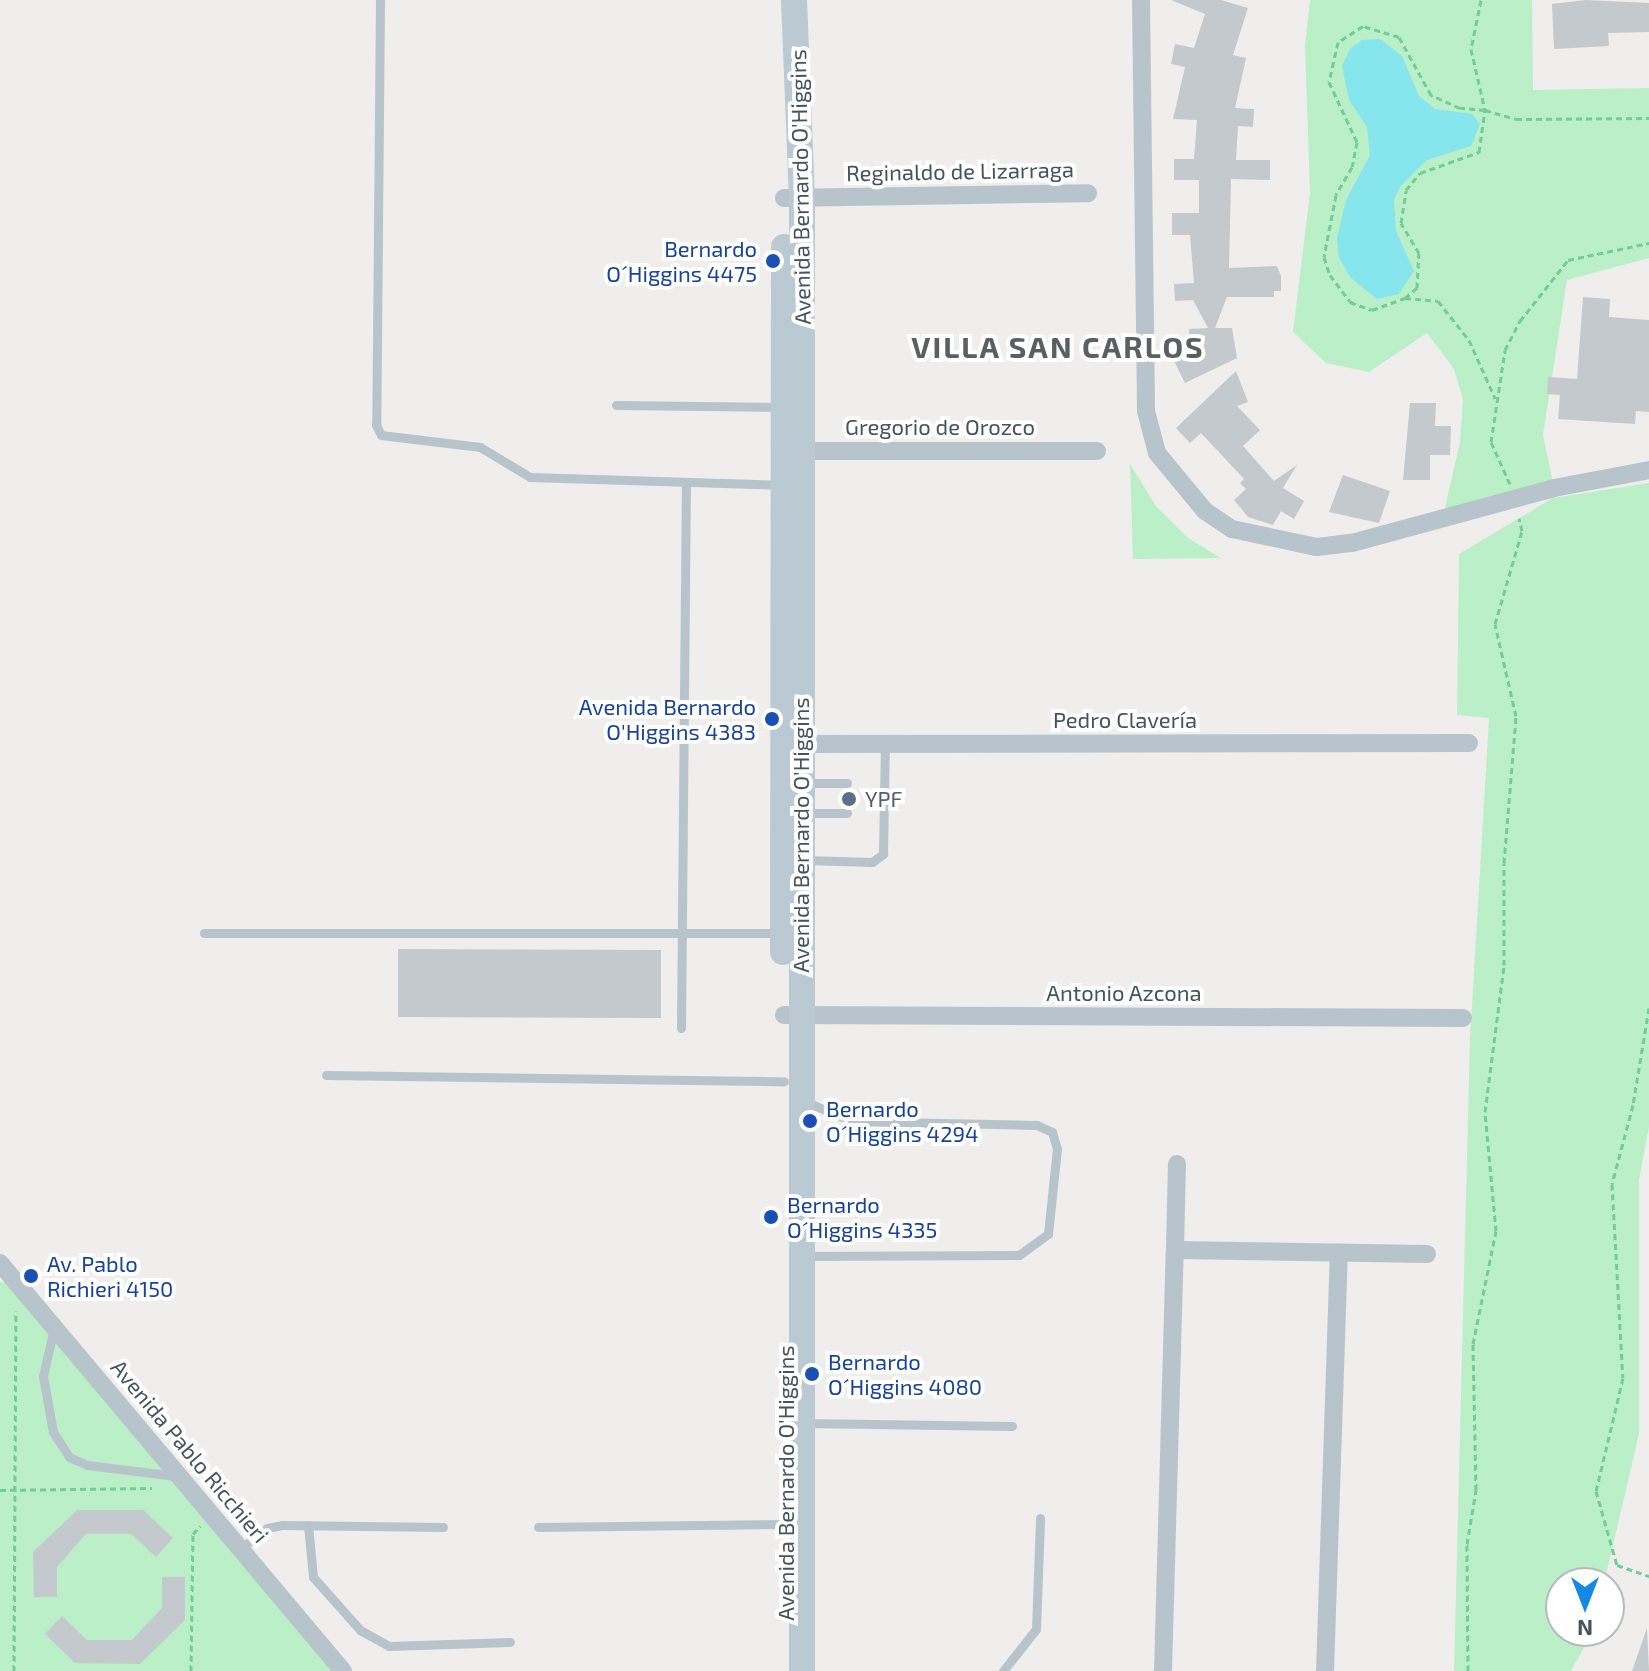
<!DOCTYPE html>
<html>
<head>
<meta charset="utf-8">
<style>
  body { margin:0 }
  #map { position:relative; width:1649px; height:1671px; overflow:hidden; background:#f0eded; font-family:"Exo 2",sans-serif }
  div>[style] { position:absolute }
  .green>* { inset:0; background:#baefc8 }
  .water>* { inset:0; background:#86e5ed }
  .building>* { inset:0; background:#c4c9cd }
  .path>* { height:3px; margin-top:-1.5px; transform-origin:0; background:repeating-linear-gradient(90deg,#71ce95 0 6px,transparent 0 10px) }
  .service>* { height:9px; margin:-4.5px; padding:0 4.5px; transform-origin:4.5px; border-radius:4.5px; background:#b8c4cb }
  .minor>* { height:18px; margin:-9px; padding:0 9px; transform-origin:9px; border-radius:9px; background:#b8c4cb }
  .secondary>* { height:26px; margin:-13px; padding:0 13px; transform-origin:13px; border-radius:13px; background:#bac9d2 }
  .dots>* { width:22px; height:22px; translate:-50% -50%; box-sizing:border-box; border:4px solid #fff; border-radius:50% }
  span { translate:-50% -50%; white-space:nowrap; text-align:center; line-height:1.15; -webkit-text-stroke:8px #fff; paint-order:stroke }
  .street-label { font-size:22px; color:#45535b }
  .transit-label { font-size:22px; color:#164399 }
  .right { translate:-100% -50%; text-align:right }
  .left { translate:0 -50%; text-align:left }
  .service-label { font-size:22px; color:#4e5e75 }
  .district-label { font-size:30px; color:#5a5f62; font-weight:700; letter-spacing:2px }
  .north { position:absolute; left:1545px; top:1567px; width:80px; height:80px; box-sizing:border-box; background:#fff; border:2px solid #b5babd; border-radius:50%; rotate:180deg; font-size:22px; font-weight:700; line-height:32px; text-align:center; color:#45535b }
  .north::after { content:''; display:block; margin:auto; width:28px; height:36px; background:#1589e2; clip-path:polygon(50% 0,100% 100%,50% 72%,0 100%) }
</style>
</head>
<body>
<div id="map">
  <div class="green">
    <div style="clip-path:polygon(1310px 0,1532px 0,1533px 90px,1649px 88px,1649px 258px,1567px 280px,1543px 435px,1554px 488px,1443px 517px,1460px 442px,1463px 399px,1454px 369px,1427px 333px,1369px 372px,1326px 363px,1293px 332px,1310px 193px,1305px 46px)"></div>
    <div style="clip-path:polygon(1130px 464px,1156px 506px,1188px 538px,1221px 558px,1133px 559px)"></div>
    <div style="clip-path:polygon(1649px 483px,1649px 1127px,1639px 1180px,1639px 1434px,1604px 1583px,1561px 1583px,1561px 1631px,1593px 1631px,1571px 1671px,1454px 1671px,1470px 1039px,1489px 718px,1457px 715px,1459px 554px,1553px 498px)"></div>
    <div style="clip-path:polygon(0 1282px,17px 1283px,343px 1671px,0 1671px)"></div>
  </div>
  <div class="water">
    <div style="clip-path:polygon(1380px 39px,1402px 56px,1419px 96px,1435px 109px,1472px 114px,1480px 124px,1471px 146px,1427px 160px,1400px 187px,1394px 200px,1396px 231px,1414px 271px,1399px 294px,1377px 299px,1351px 278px,1339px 258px,1337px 238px,1346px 200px,1370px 155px,1367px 127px,1349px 100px,1342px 66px,1350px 49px,1362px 40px)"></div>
  </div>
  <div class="building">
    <div style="clip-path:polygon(1171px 0,1221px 0,1248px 8px,1233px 55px,1246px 58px,1235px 108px,1254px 109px,1253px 127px,1238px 126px,1236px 160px,1270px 160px,1270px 180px,1231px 179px,1229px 268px,1277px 266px,1281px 276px,1281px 291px,1274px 291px,1274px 297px,1227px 297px,1215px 328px,1232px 328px,1237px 358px,1185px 383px,1172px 357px,1190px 348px,1189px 329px,1208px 328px,1193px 300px,1175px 301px,1174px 284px,1194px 283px,1190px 235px,1172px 235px,1172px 213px,1199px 213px,1199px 180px,1174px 180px,1174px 159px,1194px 159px,1197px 120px,1173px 119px,1185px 67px,1171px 64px,1175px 44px,1194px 48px,1205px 14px)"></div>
    <div style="clip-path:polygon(1586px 0,1649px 3px,1649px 32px,1608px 33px,1609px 46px,1554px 49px,1552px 4px)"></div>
    <div style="clip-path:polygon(1583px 297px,1610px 299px,1609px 317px,1649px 320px,1649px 412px,1636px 411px,1635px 424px,1558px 419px,1560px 395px,1547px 394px,1548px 377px,1577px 379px)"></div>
    <div style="clip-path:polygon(1236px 371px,1248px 402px,1237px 406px,1260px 430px,1243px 446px,1274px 481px,1297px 465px,1283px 488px,1304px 501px,1294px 519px,1281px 511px,1273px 525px,1248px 517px,1234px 500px,1246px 489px,1240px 483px,1244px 479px,1201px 433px,1190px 443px,1176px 428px)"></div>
    <div style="clip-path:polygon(1410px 403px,1436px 403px,1435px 426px,1451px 426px,1450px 455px,1430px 455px,1430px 480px,1403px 480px)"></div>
    <div style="clip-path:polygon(1343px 475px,1390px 491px,1379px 523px,1329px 512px)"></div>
    <div style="clip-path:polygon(398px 949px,661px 950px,661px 1018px,398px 1017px)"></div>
    <div style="clip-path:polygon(77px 1510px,143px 1510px,173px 1538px,156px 1557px,131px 1534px,86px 1534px,57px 1567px,57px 1597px,34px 1597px,33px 1552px)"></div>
    <div style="clip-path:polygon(162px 1577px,185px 1577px,185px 1620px,140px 1664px,75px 1663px,45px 1634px,62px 1616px,87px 1640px,132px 1640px,162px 1608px)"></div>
    <div style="clip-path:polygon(1647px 1628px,1649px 1671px,1632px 1671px)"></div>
  </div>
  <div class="path">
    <div style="left:1481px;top:0;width:50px;rotate:101.5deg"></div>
    <div style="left:1471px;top:49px;width:63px;rotate:77.1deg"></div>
    <div style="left:1485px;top:110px;width:32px;rotate:16deg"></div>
    <div style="left:1516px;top:119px;width:133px;rotate:-0.4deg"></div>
    <div style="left:1405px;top:298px;width:16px;rotate:-40deg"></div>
    <div style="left:1417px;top:288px;width:35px;rotate:-87deg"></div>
    <div style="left:1419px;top:253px;width:35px;rotate:-121deg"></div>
    <div style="left:1401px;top:223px;width:33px;rotate:-81deg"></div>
    <div style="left:1406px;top:190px;width:22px;rotate:-51deg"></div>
    <div style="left:1420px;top:173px;width:63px;rotate:-19.6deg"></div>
    <div style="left:1479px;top:152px;width:42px;rotate:-81.9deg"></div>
    <div style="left:1485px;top:110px;width:25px;rotate:-175deg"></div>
    <div style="left:1460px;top:108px;width:32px;rotate:-156deg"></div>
    <div style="left:1431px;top:95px;width:66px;rotate:-118.9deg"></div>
    <div style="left:1399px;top:37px;width:38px;rotate:-163deg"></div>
    <div style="left:1363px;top:26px;width:30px;rotate:147deg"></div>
    <div style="left:1338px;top:42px;width:41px;rotate:102.7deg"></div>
    <div style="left:1329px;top:82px;width:66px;rotate:65deg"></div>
    <div style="left:1357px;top:142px;width:25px;rotate:101deg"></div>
    <div style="left:1352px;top:167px;width:32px;rotate:120deg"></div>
    <div style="left:1336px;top:195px;width:63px;rotate:101deg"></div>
    <div style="left:1324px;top:257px;width:19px;rotate:72deg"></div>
    <div style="left:1330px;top:275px;width:34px;rotate:53deg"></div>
    <div style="left:1350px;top:302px;width:23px;rotate:20deg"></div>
    <div style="left:1372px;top:310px;width:35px;rotate:-20deg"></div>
    <div style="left:1405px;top:298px;width:33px;rotate:5deg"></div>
    <div style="left:1438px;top:301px;width:50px;rotate:51.5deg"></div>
    <div style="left:1469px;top:340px;width:64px;rotate:65.9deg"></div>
    <div style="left:1510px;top:484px;width:46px;rotate:-114.3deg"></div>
    <div style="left:1491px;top:442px;width:93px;rotate:-81.3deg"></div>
    <div style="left:1505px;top:350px;width:33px;rotate:-63deg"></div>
    <div style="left:1520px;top:321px;width:78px;rotate:-51.8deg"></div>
    <div style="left:1568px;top:260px;width:83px;rotate:-11.9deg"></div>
    <div style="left:1649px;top:1008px;width:98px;rotate:99.4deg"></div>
    <div style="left:1633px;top:1105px;width:82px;rotate:104.9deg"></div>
    <div style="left:1612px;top:1184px;width:194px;rotate:86.8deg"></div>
    <div style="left:1623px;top:1378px;width:116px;rotate:103.4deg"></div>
    <div style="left:1596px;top:1491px;width:77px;rotate:74.2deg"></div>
    <div style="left:1617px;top:1565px;width:34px;rotate:19deg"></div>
    <div style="left:0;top:1490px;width:152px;rotate:-0.8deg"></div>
    <div style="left:14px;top:1671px;width:360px;rotate:-89.7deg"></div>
    <div style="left:191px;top:1671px;width:137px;rotate:-89.2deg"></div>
    <div style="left:193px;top:1534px;width:11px;rotate:-49deg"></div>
    <div style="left:1468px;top:1671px;width:127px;rotate:-90.5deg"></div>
    <div style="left:1467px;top:1544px;width:55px;rotate:-80.5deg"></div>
    <div style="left:1476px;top:1490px;width:146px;rotate:-91.2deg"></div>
    <div style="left:1473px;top:1344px;width:115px;rotate:-78.5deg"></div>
    <div style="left:1496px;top:1231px;width:120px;rotate:-95.3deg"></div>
    <div style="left:1485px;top:1112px;width:148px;rotate:-82.6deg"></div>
    <div style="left:1504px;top:965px;width:102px;rotate:-90deg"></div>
    <div style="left:1504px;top:863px;width:147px;rotate:-85.3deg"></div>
    <div style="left:1516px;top:716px;width:94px;rotate:-102.9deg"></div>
    <div style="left:1495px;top:624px;width:97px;rotate:-73.8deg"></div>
    <div style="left:1522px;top:531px;width:13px;rotate:-103deg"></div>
  </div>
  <div class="service">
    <div style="left:380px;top:0;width:425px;rotate:90.5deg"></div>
    <div style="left:376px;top:425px;width:11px;rotate:63deg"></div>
    <div style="left:381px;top:435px;width:100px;rotate:6.9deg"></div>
    <div style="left:480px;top:447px;width:58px;rotate:31deg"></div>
    <div style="left:530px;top:477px;width:250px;rotate:1.8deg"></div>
    <div style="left:616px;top:405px;width:164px;rotate:0.7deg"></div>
    <div style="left:804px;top:783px;width:43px"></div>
    <div style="left:805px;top:813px;width:42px"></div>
    <div style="left:805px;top:860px;width:67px;rotate:1.7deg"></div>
    <div style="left:872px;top:862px;width:14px;rotate:-36deg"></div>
    <div style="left:883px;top:854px;width:110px;rotate:-89deg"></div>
    <div style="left:204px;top:933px;width:576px"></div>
    <div style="left:681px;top:1028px;width:546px;rotate:-89.48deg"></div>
    <div style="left:326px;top:1075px;width:458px;rotate:0.8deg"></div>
    <div style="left:805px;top:1256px;width:214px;rotate:-0.3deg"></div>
    <div style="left:1019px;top:1255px;width:36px;rotate:-36deg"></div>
    <div style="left:1048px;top:1234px;width:85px;rotate:-84deg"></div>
    <div style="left:1057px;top:1149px;width:18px;rotate:-106deg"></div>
    <div style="left:1052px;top:1132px;width:17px;rotate:-155deg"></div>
    <div style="left:1037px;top:1125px;width:185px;rotate:-178.8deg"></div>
    <div style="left:852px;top:1121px;width:50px;rotate:-157.6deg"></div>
    <div style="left:54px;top:1328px;width:49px;rotate:102.9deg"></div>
    <div style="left:43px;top:1376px;width:57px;rotate:79.9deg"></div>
    <div style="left:53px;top:1432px;width:30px;rotate:57deg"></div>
    <div style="left:69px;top:1457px;width:20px;rotate:24deg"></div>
    <div style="left:87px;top:1465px;width:90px;rotate:7deg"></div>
    <div style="left:803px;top:1423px;width:209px;rotate:0.8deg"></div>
    <div style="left:308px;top:1525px;width:52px;rotate:84.5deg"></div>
    <div style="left:313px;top:1577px;width:71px;rotate:48.4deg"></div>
    <div style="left:360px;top:1630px;width:33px;rotate:29deg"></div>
    <div style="left:389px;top:1646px;width:121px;rotate:-1.9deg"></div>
    <div style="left:538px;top:1527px;width:249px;rotate:-0.7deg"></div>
    <div style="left:240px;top:1549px;width:34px;rotate:-38deg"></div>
    <div style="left:267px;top:1528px;width:15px;rotate:-11deg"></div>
    <div style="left:282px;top:1525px;width:161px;rotate:0.7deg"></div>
    <div style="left:1003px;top:1671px;width:53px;rotate:-51.8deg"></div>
    <div style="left:1036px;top:1629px;width:111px;rotate:-87.9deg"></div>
  </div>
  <div class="minor">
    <div style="left:1141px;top:0;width:411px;rotate:89.3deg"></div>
    <div style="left:1146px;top:411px;width:43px;rotate:75.3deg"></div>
    <div style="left:1157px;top:453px;width:75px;rotate:50.4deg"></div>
    <div style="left:1205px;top:511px;width:32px;rotate:34deg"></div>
    <div style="left:1232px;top:529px;width:87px;rotate:12deg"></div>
    <div style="left:1317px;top:547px;width:35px;rotate:-7deg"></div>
    <div style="left:1352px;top:543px;width:209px;rotate:-15.2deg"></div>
    <div style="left:1554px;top:488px;width:97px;rotate:-10.7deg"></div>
    <div style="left:784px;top:198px;width:304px;rotate:-0.9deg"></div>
    <div style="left:790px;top:451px;width:307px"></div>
    <div style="left:792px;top:744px;width:677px;rotate:-0.08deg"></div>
    <div style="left:784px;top:1015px;width:679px;rotate:0.25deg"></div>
    <div style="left:1175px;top:1250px;width:86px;rotate:-88.7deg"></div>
    <div style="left:0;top:1263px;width:533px;rotate:49.95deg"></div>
    <div style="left:1163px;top:1671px;width:421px;rotate:-88.4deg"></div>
    <div style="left:1175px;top:1250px;width:252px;rotate:0.9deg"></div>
    <div style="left:1325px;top:1671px;width:418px;rotate:-88.1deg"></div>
  </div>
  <div class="secondary">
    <div style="left:794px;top:0;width:198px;rotate:87.7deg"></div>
    <div style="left:802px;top:198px;width:1473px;rotate:90deg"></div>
    <div style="left:783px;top:952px;width:705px;rotate:-89.92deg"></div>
  </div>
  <div class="dots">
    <div style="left:773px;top:261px;background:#1a4fb4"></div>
    <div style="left:772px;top:719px;background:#1a4fb4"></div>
    <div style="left:849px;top:799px;background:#5c6f8a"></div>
    <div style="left:810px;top:1121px;background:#1a4fb4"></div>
    <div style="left:771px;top:1217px;background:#1a4fb4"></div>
    <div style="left:31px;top:1276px;background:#1a4fb4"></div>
    <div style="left:812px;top:1374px;background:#1a4fb4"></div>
  </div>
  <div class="street-label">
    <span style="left:960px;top:171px;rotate:-1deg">Reginaldo de Lizarraga</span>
    <span style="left:800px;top:187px;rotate:-91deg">Avenida Bernardo O'Higgins</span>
    <span style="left:940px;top:427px">Gregorio de Orozco</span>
    <span style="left:1125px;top:720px">Pedro Clavería</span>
    <span style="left:801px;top:835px;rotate:-90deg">Avenida Bernardo O'Higgins</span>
    <span style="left:1124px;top:993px">Antonio Azcona</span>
    <span style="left:190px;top:1451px;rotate:50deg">Avenida Pablo Ricchieri</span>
    <span style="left:786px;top:1483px;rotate:-90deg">Avenida Bernardo O'Higgins</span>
  </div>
  <div class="transit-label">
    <span class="right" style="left:757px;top:261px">Bernardo<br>O´Higgins 4475</span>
    <span class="right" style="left:756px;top:719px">Avenida Bernardo<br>O'Higgins 4383</span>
    <span class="left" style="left:826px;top:1121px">Bernardo<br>O´Higgins 4294</span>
    <span class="left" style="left:787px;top:1217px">Bernardo<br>O´Higgins 4335</span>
    <span class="left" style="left:47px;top:1276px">Av. Pablo<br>Richieri 4150</span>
    <span class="left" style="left:828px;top:1374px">Bernardo<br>O´Higgins 4080</span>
  </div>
  <div class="service-label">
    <span class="left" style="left:865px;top:799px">YPF</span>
  </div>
  <div class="district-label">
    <span style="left:1058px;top:346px">VILLA SAN CARLOS</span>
  </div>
  <div class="north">N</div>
</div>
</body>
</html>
